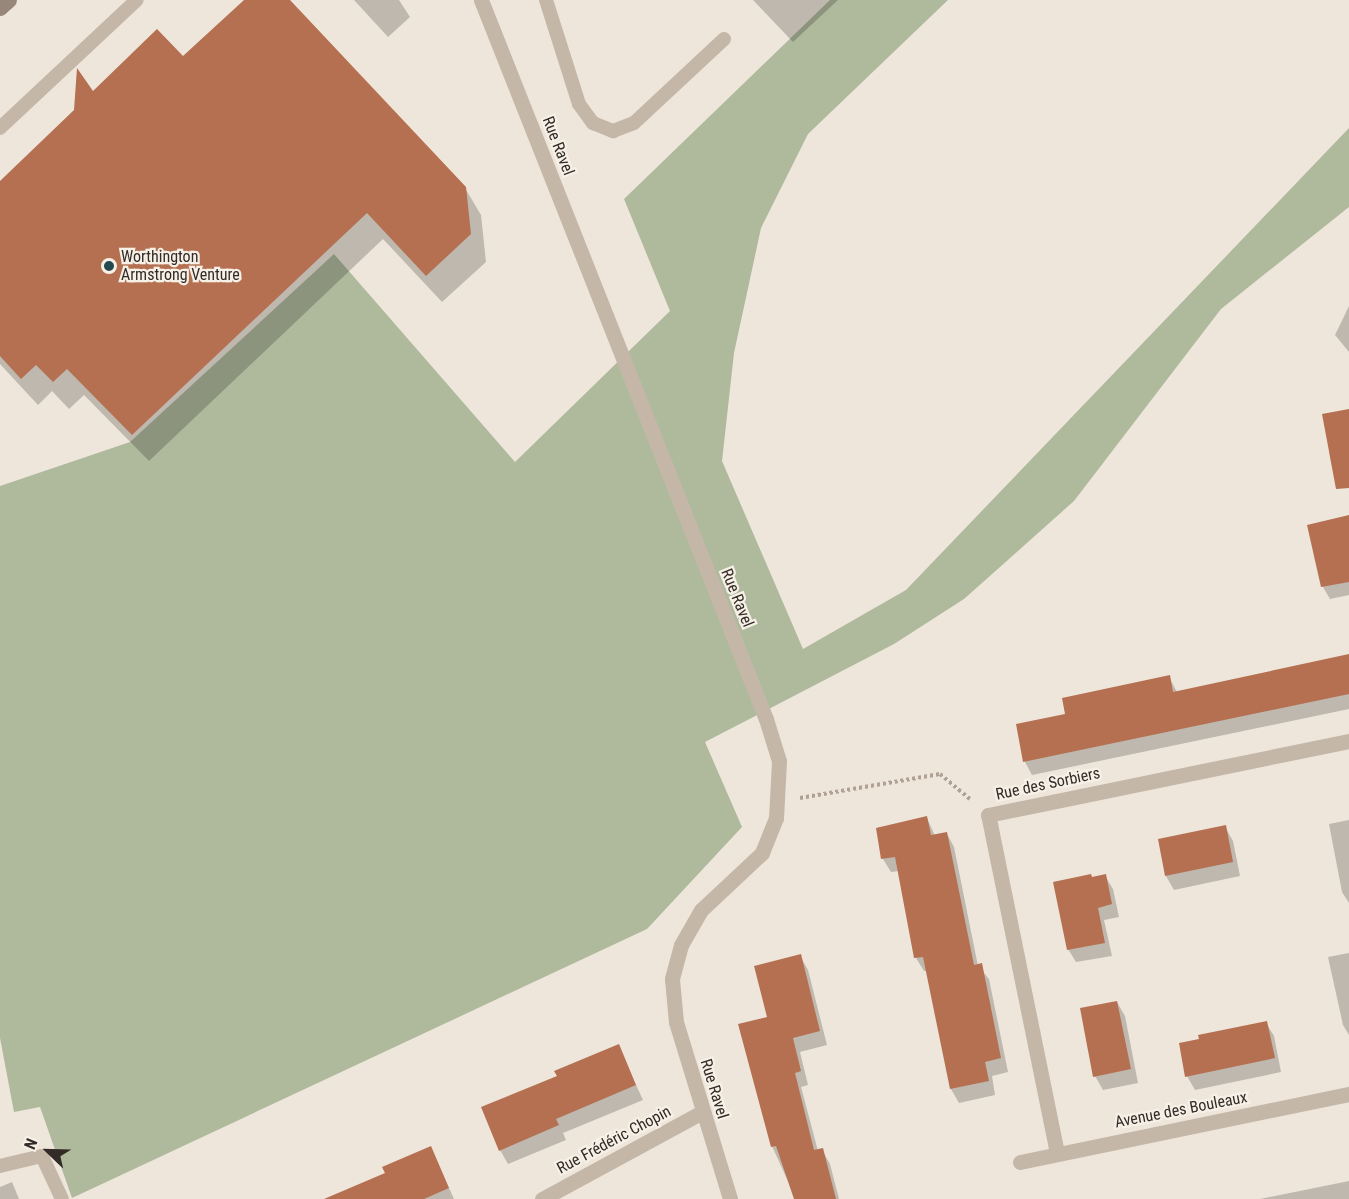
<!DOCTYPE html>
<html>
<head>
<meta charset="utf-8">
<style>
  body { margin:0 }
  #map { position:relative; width:1349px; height:1199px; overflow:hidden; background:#eee6db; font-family:"Roboto Condensed",sans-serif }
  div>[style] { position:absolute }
  .green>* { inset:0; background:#afba9d }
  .shadow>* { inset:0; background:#0003 }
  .building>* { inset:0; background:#b56f51 }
  .path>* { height:4px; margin-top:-2px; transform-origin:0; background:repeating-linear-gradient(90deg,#afa193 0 3px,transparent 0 6px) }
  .lane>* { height:14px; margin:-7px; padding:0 7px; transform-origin:7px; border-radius:7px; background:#c4b7a8 }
  .street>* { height:15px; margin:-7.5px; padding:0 7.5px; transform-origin:7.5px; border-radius:7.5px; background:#c4b7a8 }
  .secondary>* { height:15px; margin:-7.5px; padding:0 7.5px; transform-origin:7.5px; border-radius:7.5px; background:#97867a }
  .dots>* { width:16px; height:16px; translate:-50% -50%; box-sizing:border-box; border:3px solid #f6f0e6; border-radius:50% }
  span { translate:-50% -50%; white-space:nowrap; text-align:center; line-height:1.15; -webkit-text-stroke:4.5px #f6f0e6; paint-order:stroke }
  .street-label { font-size:16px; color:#322b27 }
  .poi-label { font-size:16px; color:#322b27 }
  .left { translate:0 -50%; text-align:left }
  .north { position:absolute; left:18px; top:1121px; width:60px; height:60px; -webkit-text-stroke:4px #f6f0e6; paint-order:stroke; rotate:293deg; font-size:16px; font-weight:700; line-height:24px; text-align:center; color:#322b27 }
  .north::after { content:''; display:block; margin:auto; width:21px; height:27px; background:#322b27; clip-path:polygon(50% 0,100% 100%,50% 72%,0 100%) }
</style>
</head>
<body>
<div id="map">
  <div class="green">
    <div style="clip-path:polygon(830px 0,948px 0,808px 134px,761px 228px,734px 353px,722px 461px,803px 649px,906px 590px,1349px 128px,1349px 207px,1221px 309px,1074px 501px,964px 599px,894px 644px,705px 742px,742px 827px,647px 929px,72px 1198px,40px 1107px,14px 1112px,0 1038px,0 486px,130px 442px,334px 254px,515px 462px,670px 311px,624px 199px)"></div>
  </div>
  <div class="shadow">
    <div style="clip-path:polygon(247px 0,288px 0,465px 188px,481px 215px,486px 262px,442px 302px,383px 239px,149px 461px,84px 395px,69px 409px,52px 391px,38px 405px,0 364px,0 183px,93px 93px,183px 58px)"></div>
    <div style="clip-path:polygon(354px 0,399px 0,410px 17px,388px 37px)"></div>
    <div style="clip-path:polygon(753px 0,838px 0,793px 42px)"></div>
    <div style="clip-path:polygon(1349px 306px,1349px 352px,1335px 335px)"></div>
    <div style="clip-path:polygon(1349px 517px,1349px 595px,1330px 599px,1323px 587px)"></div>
    <div style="clip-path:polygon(1349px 656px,1349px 709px,1032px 775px,1025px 762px,1018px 725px,1067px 715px,1169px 677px,1177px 692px)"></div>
    <div style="clip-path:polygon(927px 818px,935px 836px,947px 834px,954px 847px,978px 966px,989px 979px,1008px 1072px,992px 1076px,995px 1095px,959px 1103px,951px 1089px,927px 971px,924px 971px,916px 958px,899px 871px,891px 872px,883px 859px)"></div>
    <div style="clip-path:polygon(1349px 820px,1349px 903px,1342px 892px,1329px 824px)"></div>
    <div style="clip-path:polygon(1225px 827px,1233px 841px,1240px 876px,1174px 890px,1166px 876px)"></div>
    <div style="clip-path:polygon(1105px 876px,1113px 889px,1119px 917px,1104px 920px,1112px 956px,1076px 962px,1068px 949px,1092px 879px)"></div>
    <div style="clip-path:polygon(1349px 953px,1349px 1035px,1343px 1025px,1328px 957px)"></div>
    <div style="clip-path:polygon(800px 956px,808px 970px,827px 1045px,800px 1052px,808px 1085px,801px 1087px,818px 1151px,822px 1150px,830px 1164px,839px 1199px,796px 1199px,772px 1146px,768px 1018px)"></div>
    <div style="clip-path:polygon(1117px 1002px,1125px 1016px,1138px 1083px,1103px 1090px,1095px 1076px)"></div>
    <div style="clip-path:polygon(1266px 1023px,1274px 1036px,1281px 1072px,1195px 1090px,1187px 1076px)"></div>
    <div style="clip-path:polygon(618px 1046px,643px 1100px,563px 1133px,566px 1140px,508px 1164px,500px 1150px,559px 1077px)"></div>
    <div style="clip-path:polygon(431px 1148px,454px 1199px,326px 1199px,387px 1174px)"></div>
    <div style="clip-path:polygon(1349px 1181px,1349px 1199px,1260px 1199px)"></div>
    <div style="clip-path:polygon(12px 1182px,19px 1199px,0 1199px,0 1187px)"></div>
  </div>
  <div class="building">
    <div style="clip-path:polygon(244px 0,290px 0,466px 187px,471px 234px,426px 276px,367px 213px,132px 435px,67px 369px,53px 382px,36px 365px,21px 379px,0 356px,0 181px,74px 110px,77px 68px,93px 91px,157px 29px,183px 56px)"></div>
    <div style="clip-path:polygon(1349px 409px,1349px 488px,1336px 489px,1322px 414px)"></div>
    <div style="clip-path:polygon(1349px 515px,1349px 582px,1321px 587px,1307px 525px)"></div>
    <div style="clip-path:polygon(1349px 654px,1349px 694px,1023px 762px,1016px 724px,1065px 714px,1062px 698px,1170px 675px,1173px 692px)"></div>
    <div style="clip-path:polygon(927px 816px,931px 835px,947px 832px,974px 965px,982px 963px,1001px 1058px,985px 1062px,989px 1081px,950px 1089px,923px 957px,914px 958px,895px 857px,881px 859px,876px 828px)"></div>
    <div style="clip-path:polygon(1226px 825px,1233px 862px,1165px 876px,1158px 839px)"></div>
    <div style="clip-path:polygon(1091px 874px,1092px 877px,1106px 874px,1112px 904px,1098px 908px,1105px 943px,1067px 950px,1053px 882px)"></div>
    <div style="clip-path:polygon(801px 954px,820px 1031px,793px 1038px,801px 1071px,795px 1073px,814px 1150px,823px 1148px,836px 1199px,794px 1199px,776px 1146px,771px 1147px,738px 1024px,767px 1017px,754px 966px)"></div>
    <div style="clip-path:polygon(1117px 1001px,1131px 1069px,1093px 1077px,1080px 1008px)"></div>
    <div style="clip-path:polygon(1267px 1021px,1275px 1058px,1185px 1077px,1179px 1043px,1199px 1039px,1198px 1035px)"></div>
    <div style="clip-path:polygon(619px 1044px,636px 1085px,556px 1119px,559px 1125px,499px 1151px,481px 1107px,557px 1076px,554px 1071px)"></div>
    <div style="clip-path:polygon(431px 1146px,449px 1188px,424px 1199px,324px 1199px,385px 1173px,382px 1167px)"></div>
  </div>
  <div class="path">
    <div style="left:800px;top:798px;width:142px;rotate:-9.7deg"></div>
    <div style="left:940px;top:774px;width:39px;rotate:40deg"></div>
  </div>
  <div class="lane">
    <div style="left:546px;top:0;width:109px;rotate:72.4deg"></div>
    <div style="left:579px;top:104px;width:24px;rotate:54deg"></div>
    <div style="left:593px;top:123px;width:22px;rotate:22deg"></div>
    <div style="left:613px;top:131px;width:22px;rotate:-21deg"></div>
    <div style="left:634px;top:123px;width:123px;rotate:-43deg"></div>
    <div style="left:0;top:128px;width:187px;rotate:-43.1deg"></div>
    <div style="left:0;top:1166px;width:43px;rotate:-13.4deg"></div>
    <div style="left:42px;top:1156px;width:47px;rotate:65.1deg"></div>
  </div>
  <div class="street">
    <div style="left:481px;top:0;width:773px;rotate:68.38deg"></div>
    <div style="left:766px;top:719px;width:44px;rotate:72.8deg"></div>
    <div style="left:779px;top:761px;width:57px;rotate:93deg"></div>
    <div style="left:776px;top:818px;width:38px;rotate:112deg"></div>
    <div style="left:762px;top:853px;width:83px;rotate:136.9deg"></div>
    <div style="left:701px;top:910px;width:40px;rotate:119.7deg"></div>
    <div style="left:681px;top:945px;width:35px;rotate:105deg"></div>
    <div style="left:672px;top:979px;width:43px;rotate:84.7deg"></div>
    <div style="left:676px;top:1022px;width:185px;rotate:73deg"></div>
    <div style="left:1057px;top:1153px;width:345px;rotate:-101.5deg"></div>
    <div style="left:988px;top:815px;width:369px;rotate:-11.6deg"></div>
    <div style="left:1020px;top:1162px;width:336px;rotate:-11.7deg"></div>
    <div style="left:542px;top:1199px;width:182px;rotate:-28.5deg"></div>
  </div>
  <div class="secondary">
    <div style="left:0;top:8px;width:12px;rotate:-42deg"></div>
  </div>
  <div class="dots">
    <div style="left:109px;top:266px;background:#23484e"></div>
  </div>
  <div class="street-label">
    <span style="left:558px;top:146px;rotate:69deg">Rue Ravel</span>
    <span style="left:737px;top:598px;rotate:68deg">Rue Ravel</span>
    <span style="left:1048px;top:784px;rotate:-12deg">Rue des Sorbiers</span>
    <span style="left:714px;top:1089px;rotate:73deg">Rue Ravel</span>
    <span style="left:1181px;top:1110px;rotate:-11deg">Avenue des Bouleaux</span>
    <span style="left:614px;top:1140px;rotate:-28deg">Rue Frédéric Chopin</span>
  </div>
  <div class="poi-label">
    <span class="left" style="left:121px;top:266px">Worthington<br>Armstrong Venture</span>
  </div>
  <div class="north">N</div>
</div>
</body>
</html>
